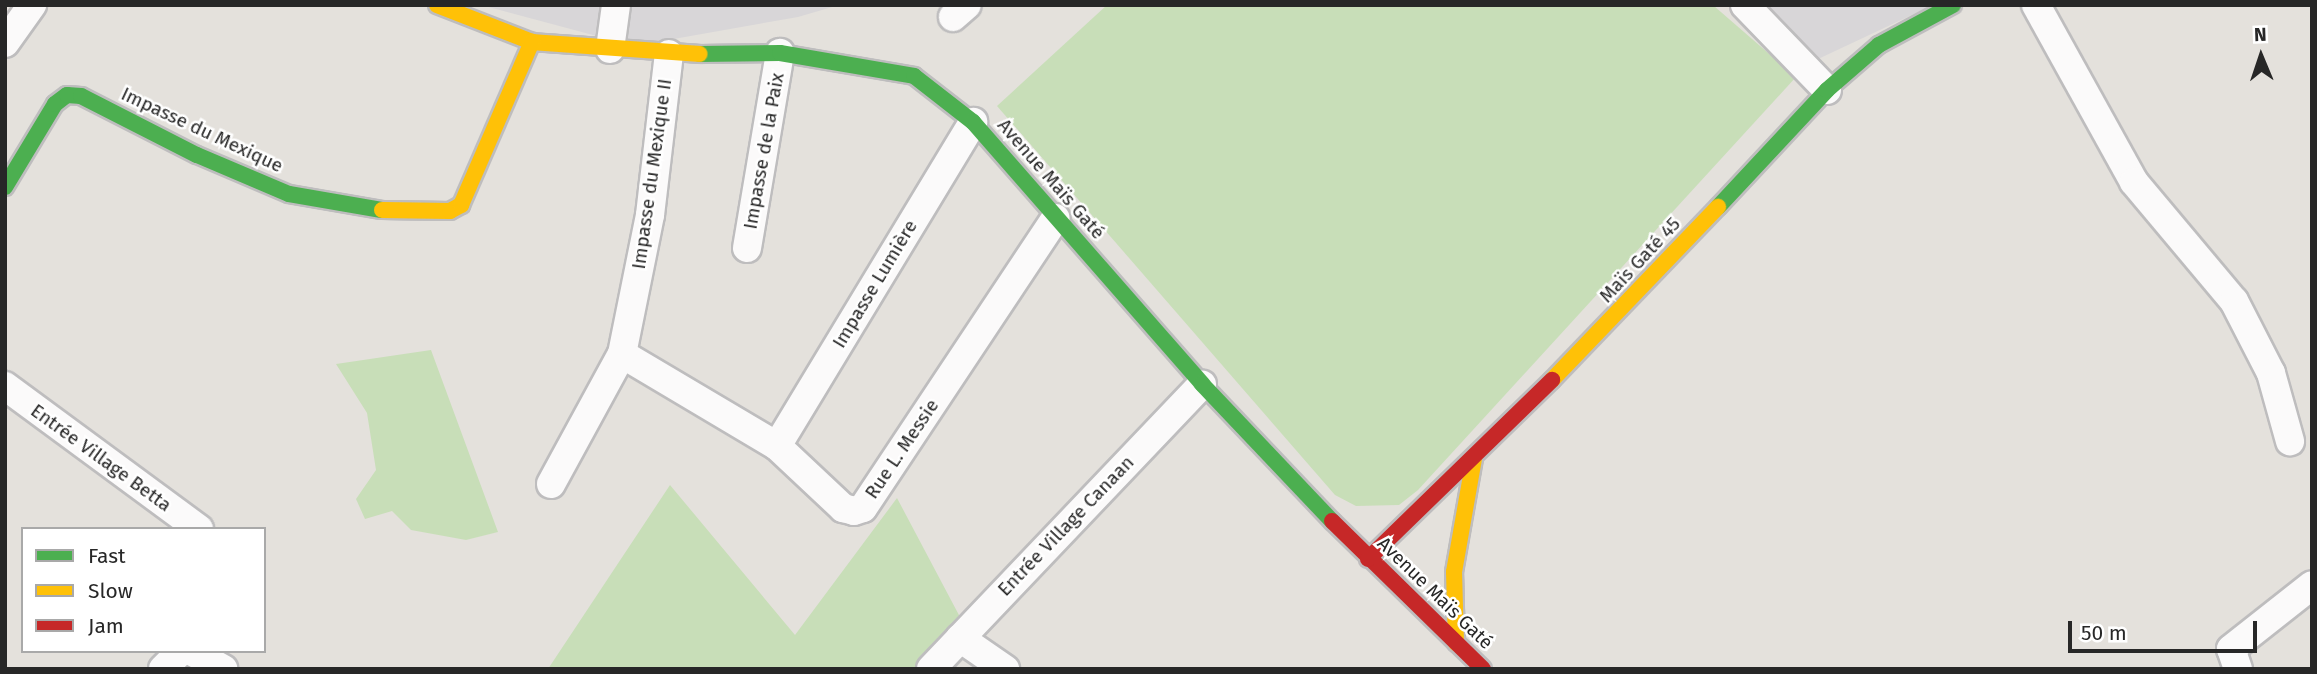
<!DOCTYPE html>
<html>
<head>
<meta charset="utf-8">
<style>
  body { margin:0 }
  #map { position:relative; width:2317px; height:674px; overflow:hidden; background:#e4e1dc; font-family:"Fira Sans",sans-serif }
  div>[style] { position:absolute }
  .industrial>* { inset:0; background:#d8d6d8 }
  .green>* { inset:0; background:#c8deb8 }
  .roads { filter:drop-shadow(2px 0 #bebdbe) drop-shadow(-2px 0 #bebdbe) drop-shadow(0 2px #bebdbe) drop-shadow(0 -2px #bebdbe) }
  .street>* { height:28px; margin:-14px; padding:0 14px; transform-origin:14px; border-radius:14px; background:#fbfafa }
  .fast>* { height:16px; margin:-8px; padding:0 8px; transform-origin:8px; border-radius:8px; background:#4caf50 }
  .slow>* { height:16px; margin:-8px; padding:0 8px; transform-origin:8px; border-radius:8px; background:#ffc107 }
  .jam>* { height:16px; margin:-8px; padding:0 8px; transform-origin:8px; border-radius:8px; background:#c62828 }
  span { translate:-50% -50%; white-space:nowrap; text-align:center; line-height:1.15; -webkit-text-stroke:5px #fff; paint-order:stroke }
  .street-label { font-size:19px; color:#272727 }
  .frame { position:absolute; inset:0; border:7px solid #272727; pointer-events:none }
  .legend { position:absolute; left:21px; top:527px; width:245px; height:126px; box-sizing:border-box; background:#fff; border:2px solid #a9a9a9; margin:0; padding:9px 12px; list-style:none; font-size:21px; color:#272727 }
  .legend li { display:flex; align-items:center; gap:14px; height:35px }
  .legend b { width:35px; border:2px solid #a9a9a9 }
  .north { position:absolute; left:2226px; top:21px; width:70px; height:70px; -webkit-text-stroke:5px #fff; paint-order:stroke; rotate:358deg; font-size:19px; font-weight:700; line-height:28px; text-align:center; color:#272727 }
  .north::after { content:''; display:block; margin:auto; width:24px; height:32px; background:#272727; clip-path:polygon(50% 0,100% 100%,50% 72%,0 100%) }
  .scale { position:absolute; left:2068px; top:621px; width:189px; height:32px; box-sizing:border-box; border:4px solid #272727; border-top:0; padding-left:9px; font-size:21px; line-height:24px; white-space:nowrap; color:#272727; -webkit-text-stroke:5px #fff; paint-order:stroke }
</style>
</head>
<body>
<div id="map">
  <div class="industrial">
    <div style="clip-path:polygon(481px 5px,839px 5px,798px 17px,634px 46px)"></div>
    <div style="clip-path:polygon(1757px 5px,1933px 5px,1816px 60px)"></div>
  </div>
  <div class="green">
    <div style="clip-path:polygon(1107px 5px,1714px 6px,1796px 77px,1418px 490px,1399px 505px,1356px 506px,1335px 495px,997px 106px)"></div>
    <div style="clip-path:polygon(431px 350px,498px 532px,466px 540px,411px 530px,392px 511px,365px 519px,356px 499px,376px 470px,367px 413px,336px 364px)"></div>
    <div style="clip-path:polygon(670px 485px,795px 635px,897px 498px,960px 617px,913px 669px,548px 669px)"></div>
  </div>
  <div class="roads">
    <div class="street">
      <div style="left:1745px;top:5px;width:118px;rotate:46deg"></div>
      <div style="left:2036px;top:5px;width:202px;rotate:61deg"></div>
      <div style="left:2134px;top:182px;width:155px;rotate:50deg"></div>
      <div style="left:2234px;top:301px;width:81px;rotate:62.8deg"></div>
      <div style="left:2271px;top:373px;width:71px;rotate:74.4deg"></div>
      <div style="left:953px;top:17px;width:18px;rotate:-41deg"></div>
      <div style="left:5px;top:43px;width:47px;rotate:-54.6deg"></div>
      <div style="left:610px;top:49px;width:44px;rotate:-82.2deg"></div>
      <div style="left:747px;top:248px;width:198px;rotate:-80.4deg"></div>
      <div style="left:622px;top:354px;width:180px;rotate:30.7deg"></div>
      <div style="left:777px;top:446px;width:91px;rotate:43.2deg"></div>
      <div style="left:843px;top:508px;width:11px;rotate:15deg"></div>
      <div style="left:854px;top:511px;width:9px;rotate:-18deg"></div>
      <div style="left:863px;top:508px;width:348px;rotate:-56.4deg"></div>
      <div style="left:5px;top:386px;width:241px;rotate:36.4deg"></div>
      <div style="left:777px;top:446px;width:379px;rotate:-58.8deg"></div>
      <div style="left:551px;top:484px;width:148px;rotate:-61.4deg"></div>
      <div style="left:622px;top:354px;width:142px;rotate:-78.6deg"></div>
      <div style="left:650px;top:215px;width:162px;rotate:-83.3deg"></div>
      <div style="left:960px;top:638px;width:55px;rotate:34.6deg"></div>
      <div style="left:191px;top:651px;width:37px;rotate:29deg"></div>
      <div style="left:163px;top:669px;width:25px;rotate:-45deg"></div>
      <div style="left:931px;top:669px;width:393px;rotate:-46.4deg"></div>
      <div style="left:2238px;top:669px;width:21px;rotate:-109deg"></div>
      <div style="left:2231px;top:649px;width:103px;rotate:-38.3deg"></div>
    </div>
    <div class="fast">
      <div style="left:700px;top:54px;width:80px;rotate:-0.7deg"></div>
      <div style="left:780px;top:53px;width:136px;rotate:9.7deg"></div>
      <div style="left:914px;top:76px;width:75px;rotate:37.9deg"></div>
      <div style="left:973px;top:122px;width:348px;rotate:48.8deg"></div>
      <div style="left:1202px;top:384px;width:189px;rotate:46.5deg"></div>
      <div style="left:5px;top:187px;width:97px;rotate:-58.9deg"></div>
      <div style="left:55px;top:104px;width:15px;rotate:-37deg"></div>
      <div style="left:67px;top:95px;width:14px;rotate:4deg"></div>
      <div style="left:81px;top:96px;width:130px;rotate:27deg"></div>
      <div style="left:197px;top:155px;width:100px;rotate:23deg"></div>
      <div style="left:289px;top:194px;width:94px;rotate:9.8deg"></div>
      <div style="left:1718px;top:207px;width:160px;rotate:-47deg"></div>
      <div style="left:1827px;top:90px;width:69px;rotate:-40.9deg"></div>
      <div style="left:1879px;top:45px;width:84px;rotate:-28.4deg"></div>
    </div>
    <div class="slow">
      <div style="left:437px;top:5px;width:102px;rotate:21.3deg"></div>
      <div style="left:532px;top:42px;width:168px;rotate:4.1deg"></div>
      <div style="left:382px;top:210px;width:68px;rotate:0.8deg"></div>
      <div style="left:450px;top:211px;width:13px;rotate:-29deg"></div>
      <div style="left:461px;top:205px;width:178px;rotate:-66.5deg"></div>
      <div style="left:1552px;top:380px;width:240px;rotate:-46.2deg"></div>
      <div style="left:1456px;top:643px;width:71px;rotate:-91.6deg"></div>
      <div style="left:1454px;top:572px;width:115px;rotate:-80deg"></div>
    </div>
    <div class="jam">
      <div style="left:1332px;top:521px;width:211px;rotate:44.4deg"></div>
      <div style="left:1368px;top:559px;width:257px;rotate:-44.2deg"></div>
    </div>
  </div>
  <div class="street-label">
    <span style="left:202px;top:130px;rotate:25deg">Impasse du Mexique</span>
    <span style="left:764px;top:151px;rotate:-80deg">Impasse de la Paix</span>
    <span style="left:652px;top:174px;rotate:-82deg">Impasse du Mexique II</span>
    <span style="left:1051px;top:179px;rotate:49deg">Avenue Maïs Gaté</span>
    <span style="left:1640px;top:260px;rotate:-47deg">Maïs Gaté 45</span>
    <span style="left:875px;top:284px;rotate:-59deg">Impasse Lumière</span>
    <span style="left:902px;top:449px;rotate:-56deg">Rue L. Messie</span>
    <span style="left:101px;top:458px;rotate:36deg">Entrée Village Betta</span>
    <span style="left:1066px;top:526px;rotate:-46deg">Entrée Village Canaan</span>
    <span style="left:1435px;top:593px;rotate:44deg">Avenue Maïs Gaté</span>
  </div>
  <div class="frame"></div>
  <ul class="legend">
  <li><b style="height:9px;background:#4caf50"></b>Fast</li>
  <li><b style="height:9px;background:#ffc107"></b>Slow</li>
  <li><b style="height:9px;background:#c62828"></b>Jam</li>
  </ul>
  <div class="north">N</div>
  <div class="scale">50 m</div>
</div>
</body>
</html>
